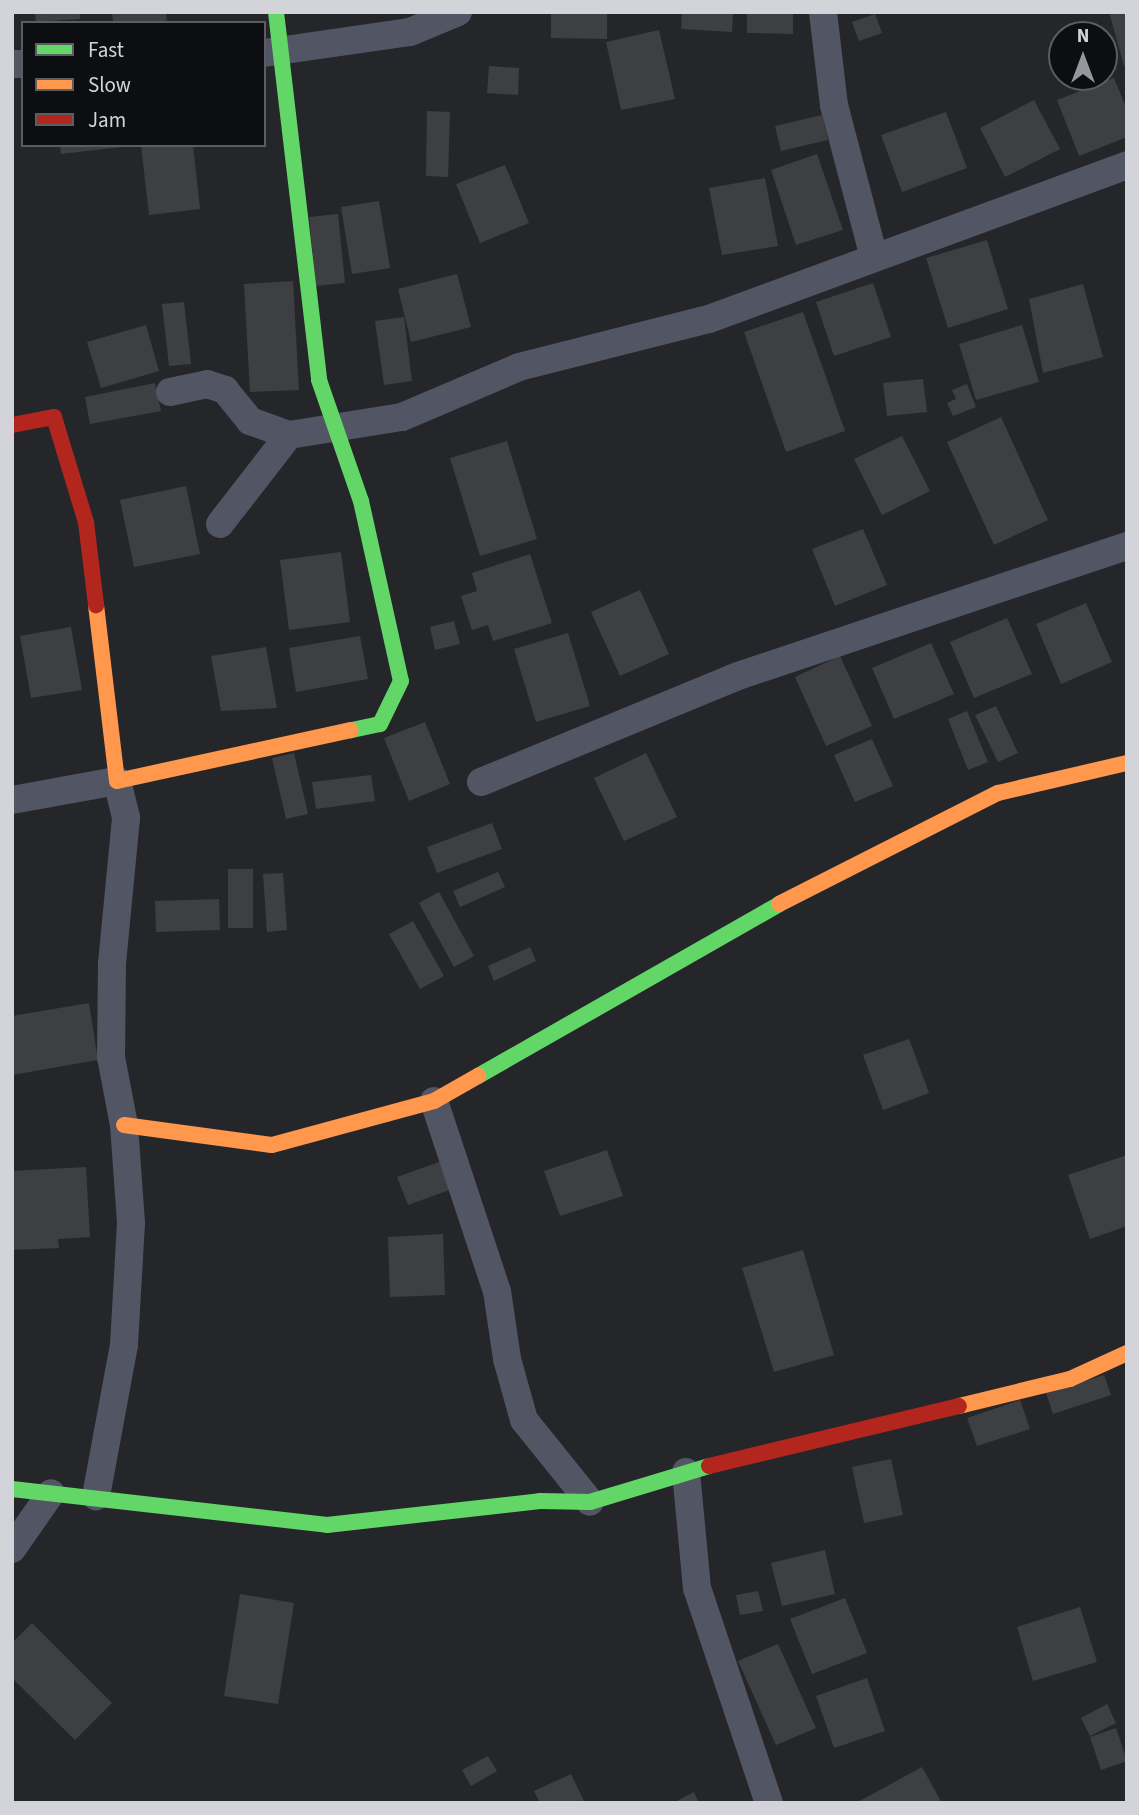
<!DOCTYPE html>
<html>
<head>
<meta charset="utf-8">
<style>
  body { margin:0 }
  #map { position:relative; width:1139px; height:1815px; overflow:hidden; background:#25262a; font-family:"Source Sans 3",sans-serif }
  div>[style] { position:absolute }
  .building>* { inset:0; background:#3e3f43 }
  .street>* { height:28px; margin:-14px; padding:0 14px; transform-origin:14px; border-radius:14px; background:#525563 }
  .fast>* { height:16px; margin:-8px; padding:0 8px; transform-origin:8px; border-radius:8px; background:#63d668 }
  .slow>* { height:16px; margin:-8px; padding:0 8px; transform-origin:8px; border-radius:8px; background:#ff974d }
  .jam>* { height:16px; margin:-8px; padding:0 8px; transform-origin:8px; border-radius:8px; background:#b3261e }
  span { translate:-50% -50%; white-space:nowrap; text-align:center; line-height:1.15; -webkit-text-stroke:5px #0d0e11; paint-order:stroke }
  .frame { position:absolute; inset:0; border:14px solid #d3d4d9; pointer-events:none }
  .legend { position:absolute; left:21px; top:21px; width:245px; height:126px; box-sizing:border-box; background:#0d0e11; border:2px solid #5c5d61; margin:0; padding:9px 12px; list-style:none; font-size:21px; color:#d3d4d9 }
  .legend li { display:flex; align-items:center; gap:14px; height:35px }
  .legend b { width:35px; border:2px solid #5c5d61 }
  .north { position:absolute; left:1048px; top:21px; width:70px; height:70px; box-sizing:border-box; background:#0d0e11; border:2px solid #5c5d61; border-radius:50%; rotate:0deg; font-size:19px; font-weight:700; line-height:28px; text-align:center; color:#d3d4d9 }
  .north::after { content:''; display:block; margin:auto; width:24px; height:32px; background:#96979c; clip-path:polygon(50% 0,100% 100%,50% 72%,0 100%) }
</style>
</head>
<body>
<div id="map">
  <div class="building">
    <div style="clip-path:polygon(35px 12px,80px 12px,80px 19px,36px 22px)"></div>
    <div style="clip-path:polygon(112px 12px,166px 12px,167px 23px,113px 23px)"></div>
    <div style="clip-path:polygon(551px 12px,607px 12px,607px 39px,551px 38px)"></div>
    <div style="clip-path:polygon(682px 12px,733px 12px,732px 32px,681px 29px)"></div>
    <div style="clip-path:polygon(747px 12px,793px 12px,793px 34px,747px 33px)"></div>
    <div style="clip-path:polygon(1109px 12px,1127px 12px,1127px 65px,1124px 66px)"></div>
    <div style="clip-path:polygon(875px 14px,882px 33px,859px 41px,852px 22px)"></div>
    <div style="clip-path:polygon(659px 30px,675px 99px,621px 110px,606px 42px)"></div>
    <div style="clip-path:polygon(489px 66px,519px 68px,518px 95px,487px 93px)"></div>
    <div style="clip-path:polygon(1114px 78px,1127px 110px,1127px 137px,1079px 156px,1057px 100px)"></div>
    <div style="clip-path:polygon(1034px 100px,1060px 149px,1005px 177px,980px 128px)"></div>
    <div style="clip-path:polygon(427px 111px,450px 112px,448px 177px,426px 176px)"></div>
    <div style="clip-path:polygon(946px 112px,967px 168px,902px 192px,881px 135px)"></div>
    <div style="clip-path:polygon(822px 115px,828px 140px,781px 151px,775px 126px)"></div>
    <div style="clip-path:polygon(60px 145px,122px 145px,122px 147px,61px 154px)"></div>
    <div style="clip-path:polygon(141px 145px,193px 145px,200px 209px,149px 215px)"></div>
    <div style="clip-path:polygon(817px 154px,843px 230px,796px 245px,771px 170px)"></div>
    <div style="clip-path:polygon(505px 165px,529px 223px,480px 243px,456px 184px)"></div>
    <div style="clip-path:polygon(765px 178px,778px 246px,722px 255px,709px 188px)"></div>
    <div style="clip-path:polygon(379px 201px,390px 268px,352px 274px,341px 207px)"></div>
    <div style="clip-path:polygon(338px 214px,345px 283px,316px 286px,309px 217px)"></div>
    <div style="clip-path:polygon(987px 240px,1008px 309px,948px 328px,926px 258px)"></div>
    <div style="clip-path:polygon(457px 274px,471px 327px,411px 342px,398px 289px)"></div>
    <div style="clip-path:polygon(293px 281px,299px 390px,250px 392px,244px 284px)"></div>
    <div style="clip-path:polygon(873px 283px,891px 337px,834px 356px,816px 302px)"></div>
    <div style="clip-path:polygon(1083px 284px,1103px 357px,1043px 373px,1029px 299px)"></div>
    <div style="clip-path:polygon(184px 302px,191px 364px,169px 366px,162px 304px)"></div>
    <div style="clip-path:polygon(803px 312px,845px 431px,786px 452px,744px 332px)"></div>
    <div style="clip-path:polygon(404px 317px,412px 381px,384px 385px,375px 321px)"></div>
    <div style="clip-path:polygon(146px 325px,159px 371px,101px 388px,87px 342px)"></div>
    <div style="clip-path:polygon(1022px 325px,1039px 382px,976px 400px,959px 344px)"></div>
    <div style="clip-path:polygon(923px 379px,927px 412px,887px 416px,883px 383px)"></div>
    <div style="clip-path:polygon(155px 383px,161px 411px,90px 424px,85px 397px)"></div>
    <div style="clip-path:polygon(967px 384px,976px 407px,953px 416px,947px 403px,956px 399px,952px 390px)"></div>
    <div style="clip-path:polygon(1001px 417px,1048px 520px,994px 545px,947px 442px)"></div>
    <div style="clip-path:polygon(902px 436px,930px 491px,882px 515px,854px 459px)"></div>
    <div style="clip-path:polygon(507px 441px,537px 539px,480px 556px,450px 458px)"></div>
    <div style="clip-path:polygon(186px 486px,200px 554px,134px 567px,120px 500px)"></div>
    <div style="clip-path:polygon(863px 529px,887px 585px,835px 606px,812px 549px)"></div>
    <div style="clip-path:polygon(341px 552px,350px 622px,289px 630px,280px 560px)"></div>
    <div style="clip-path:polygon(530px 554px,552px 623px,493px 641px,488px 625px,472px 630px,461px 596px,477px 591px,472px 573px)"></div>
    <div style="clip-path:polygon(640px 590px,669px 654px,620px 676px,591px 612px)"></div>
    <div style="clip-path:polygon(1086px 603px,1112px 662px,1061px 684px,1036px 624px)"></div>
    <div style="clip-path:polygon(1007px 618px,1032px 674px,974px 698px,950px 642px)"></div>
    <div style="clip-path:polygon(454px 621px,460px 644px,435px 650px,430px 627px)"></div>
    <div style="clip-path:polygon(71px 627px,82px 690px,31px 698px,20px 636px)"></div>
    <div style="clip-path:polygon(568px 633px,590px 706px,536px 722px,514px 649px)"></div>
    <div style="clip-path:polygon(360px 636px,368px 679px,296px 692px,289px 648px)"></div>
    <div style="clip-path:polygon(931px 643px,954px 694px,894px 719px,872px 668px)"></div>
    <div style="clip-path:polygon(266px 647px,277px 708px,221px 711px,211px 656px)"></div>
    <div style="clip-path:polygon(840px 656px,872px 726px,826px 746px,795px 677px)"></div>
    <div style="clip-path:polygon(996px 706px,1018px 753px,998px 762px,975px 715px)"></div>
    <div style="clip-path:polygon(967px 711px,988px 762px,968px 770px,948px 719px)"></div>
    <div style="clip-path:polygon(425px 722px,450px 784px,409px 801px,384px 738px)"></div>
    <div style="clip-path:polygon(872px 739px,893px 786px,855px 802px,834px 755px)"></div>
    <div style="clip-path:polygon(294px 753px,308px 814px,286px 819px,272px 758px)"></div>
    <div style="clip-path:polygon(646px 753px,677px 817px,624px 841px,594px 778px)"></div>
    <div style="clip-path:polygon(371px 775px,375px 801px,316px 809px,312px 782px)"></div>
    <div style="clip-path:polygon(492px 823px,502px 849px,437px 873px,427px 847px)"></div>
    <div style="clip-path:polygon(228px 869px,253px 869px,253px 928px,228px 928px)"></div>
    <div style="clip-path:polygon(498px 872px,505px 887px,460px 907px,453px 891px)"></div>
    <div style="clip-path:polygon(283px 873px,287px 930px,267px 932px,263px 874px)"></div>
    <div style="clip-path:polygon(439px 892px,474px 956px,454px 967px,419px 903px)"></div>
    <div style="clip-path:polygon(219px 899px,220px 930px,156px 932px,155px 901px)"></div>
    <div style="clip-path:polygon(413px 921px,444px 976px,420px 989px,389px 934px)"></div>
    <div style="clip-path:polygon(530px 947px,536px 961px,494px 981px,488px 966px)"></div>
    <div style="clip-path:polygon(89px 1003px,98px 1060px,12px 1075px,12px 1016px)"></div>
    <div style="clip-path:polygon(909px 1039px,929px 1093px,883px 1110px,863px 1055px)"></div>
    <div style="clip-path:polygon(607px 1150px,623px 1196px,560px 1216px,544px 1171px)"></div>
    <div style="clip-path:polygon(1127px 1155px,1127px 1226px,1090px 1239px,1068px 1175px)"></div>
    <div style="clip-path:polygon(445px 1160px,455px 1188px,408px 1205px,397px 1177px)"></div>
    <div style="clip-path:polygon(86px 1167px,90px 1237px,58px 1239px,59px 1248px,12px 1250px,12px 1171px)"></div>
    <div style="clip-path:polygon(443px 1234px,445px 1295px,390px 1297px,388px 1237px)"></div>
    <div style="clip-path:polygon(803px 1250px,834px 1355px,774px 1372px,742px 1268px)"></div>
    <div style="clip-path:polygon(1104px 1375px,1111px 1395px,1053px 1414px,1046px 1393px)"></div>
    <div style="clip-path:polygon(1020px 1400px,1030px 1429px,977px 1446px,967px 1418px)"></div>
    <div style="clip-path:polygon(891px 1459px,903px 1515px,864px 1523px,852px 1467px)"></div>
    <div style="clip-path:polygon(825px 1550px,835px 1594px,782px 1606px,771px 1563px)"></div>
    <div style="clip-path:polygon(758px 1591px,763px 1611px,740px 1615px,736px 1595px)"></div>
    <div style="clip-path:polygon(240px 1594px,294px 1603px,278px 1704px,224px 1696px)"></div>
    <div style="clip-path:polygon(845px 1598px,867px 1653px,812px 1674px,790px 1619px)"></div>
    <div style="clip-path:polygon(1080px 1607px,1097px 1662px,1033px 1681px,1017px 1627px)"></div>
    <div style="clip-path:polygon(32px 1623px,112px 1703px,75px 1740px,12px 1678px,12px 1643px)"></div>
    <div style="clip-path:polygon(778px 1644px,816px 1728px,776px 1745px,738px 1661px)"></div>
    <div style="clip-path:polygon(867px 1678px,885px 1731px,834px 1748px,816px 1696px)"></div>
    <div style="clip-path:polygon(1107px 1704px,1116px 1723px,1090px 1736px,1081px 1718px)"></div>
    <div style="clip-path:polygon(1116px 1728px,1127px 1761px,1101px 1770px,1090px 1737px)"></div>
    <div style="clip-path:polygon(488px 1756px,497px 1771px,471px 1786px,462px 1770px)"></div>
    <div style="clip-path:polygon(922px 1767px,942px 1803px,856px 1803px)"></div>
    <div style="clip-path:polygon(571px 1774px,585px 1803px,540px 1803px,534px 1791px)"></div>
    <div style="clip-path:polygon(694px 1792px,699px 1803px,673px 1803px)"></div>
  </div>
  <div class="street">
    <div style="left:823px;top:12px;width:94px;rotate:83.3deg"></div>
    <div style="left:834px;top:105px;width:154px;rotate:75.3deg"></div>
    <div style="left:264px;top:53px;width:148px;rotate:-8.2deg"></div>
    <div style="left:410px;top:32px;width:52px;rotate:-22.6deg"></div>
    <div style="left:12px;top:64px;width:11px"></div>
    <div style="left:170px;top:392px;width:38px;rotate:-12deg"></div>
    <div style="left:207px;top:384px;width:19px;rotate:18deg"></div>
    <div style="left:225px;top:390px;width:40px;rotate:51deg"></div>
    <div style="left:250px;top:421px;width:41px;rotate:19.7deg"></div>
    <div style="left:220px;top:524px;width:113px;rotate:-52.2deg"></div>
    <div style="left:289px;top:435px;width:114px;rotate:-9.1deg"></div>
    <div style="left:402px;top:417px;width:127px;rotate:-23.1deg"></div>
    <div style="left:519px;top:367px;width:196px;rotate:-14.2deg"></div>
    <div style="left:709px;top:319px;width:445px;rotate:-20.2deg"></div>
    <div style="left:481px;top:782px;width:278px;rotate:-22.4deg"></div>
    <div style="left:738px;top:676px;width:410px;rotate:-18.5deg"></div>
    <div style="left:12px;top:800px;width:107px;rotate:-10.3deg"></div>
    <div style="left:117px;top:781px;width:38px;rotate:76deg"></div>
    <div style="left:126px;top:818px;width:146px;rotate:95.5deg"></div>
    <div style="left:112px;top:963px;width:94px;rotate:90.6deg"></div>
    <div style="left:111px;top:1057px;width:69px;rotate:79.2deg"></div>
    <div style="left:124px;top:1125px;width:98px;rotate:85.9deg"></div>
    <div style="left:131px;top:1223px;width:122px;rotate:93.3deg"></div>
    <div style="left:124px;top:1345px;width:154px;rotate:100.5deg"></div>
    <div style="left:434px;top:1101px;width:200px;rotate:71.7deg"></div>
    <div style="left:497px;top:1291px;width:69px;rotate:81.6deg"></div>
    <div style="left:507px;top:1359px;width:63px;rotate:74.4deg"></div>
    <div style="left:524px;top:1420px;width:105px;rotate:51.2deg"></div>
    <div style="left:686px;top:1472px;width:117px;rotate:84.6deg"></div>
    <div style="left:697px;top:1588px;width:227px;rotate:71.5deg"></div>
    <div style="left:12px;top:1549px;width:68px;rotate:-55.1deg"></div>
  </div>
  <div class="fast">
    <div style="left:276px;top:12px;width:371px;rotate:83.3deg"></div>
    <div style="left:319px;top:380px;width:128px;rotate:70.9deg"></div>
    <div style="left:361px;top:501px;width:184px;rotate:77.5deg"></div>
    <div style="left:401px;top:681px;width:48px;rotate:116deg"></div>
    <div style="left:380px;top:724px;width:30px;rotate:168deg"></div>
    <div style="left:478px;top:1076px;width:347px;rotate:-29.7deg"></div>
    <div style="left:12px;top:1489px;width:317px;rotate:6.5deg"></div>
    <div style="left:327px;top:1525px;width:214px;rotate:-6.4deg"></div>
    <div style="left:540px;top:1501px;width:50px;rotate:1.1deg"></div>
    <div style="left:590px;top:1502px;width:124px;rotate:-16.8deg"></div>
  </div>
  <div class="slow">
    <div style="left:96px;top:605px;width:177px;rotate:83.2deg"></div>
    <div style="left:117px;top:781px;width:239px;rotate:-12.3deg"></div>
    <div style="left:779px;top:904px;width:246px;rotate:-26.9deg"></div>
    <div style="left:998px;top:793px;width:132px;rotate:-13.1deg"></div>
    <div style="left:124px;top:1125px;width:149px;rotate:7.7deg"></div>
    <div style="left:272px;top:1145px;width:168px;rotate:-15.2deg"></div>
    <div style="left:434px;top:1101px;width:51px;rotate:-29.6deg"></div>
    <div style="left:959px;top:1406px;width:114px;rotate:-13.7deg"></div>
    <div style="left:1070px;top:1379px;width:63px;rotate:-24.5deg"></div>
  </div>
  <div class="jam">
    <div style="left:12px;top:425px;width:43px;rotate:-10.8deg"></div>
    <div style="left:54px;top:417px;width:110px;rotate:73.1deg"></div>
    <div style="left:86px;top:522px;width:84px;rotate:83.1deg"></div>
    <div style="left:709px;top:1466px;width:257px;rotate:-13.5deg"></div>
  </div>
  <div class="frame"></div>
  <ul class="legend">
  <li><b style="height:9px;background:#63d668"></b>Fast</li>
  <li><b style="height:9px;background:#ff974d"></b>Slow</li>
  <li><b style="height:9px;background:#b3261e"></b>Jam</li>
  </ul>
  <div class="north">N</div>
</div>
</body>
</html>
